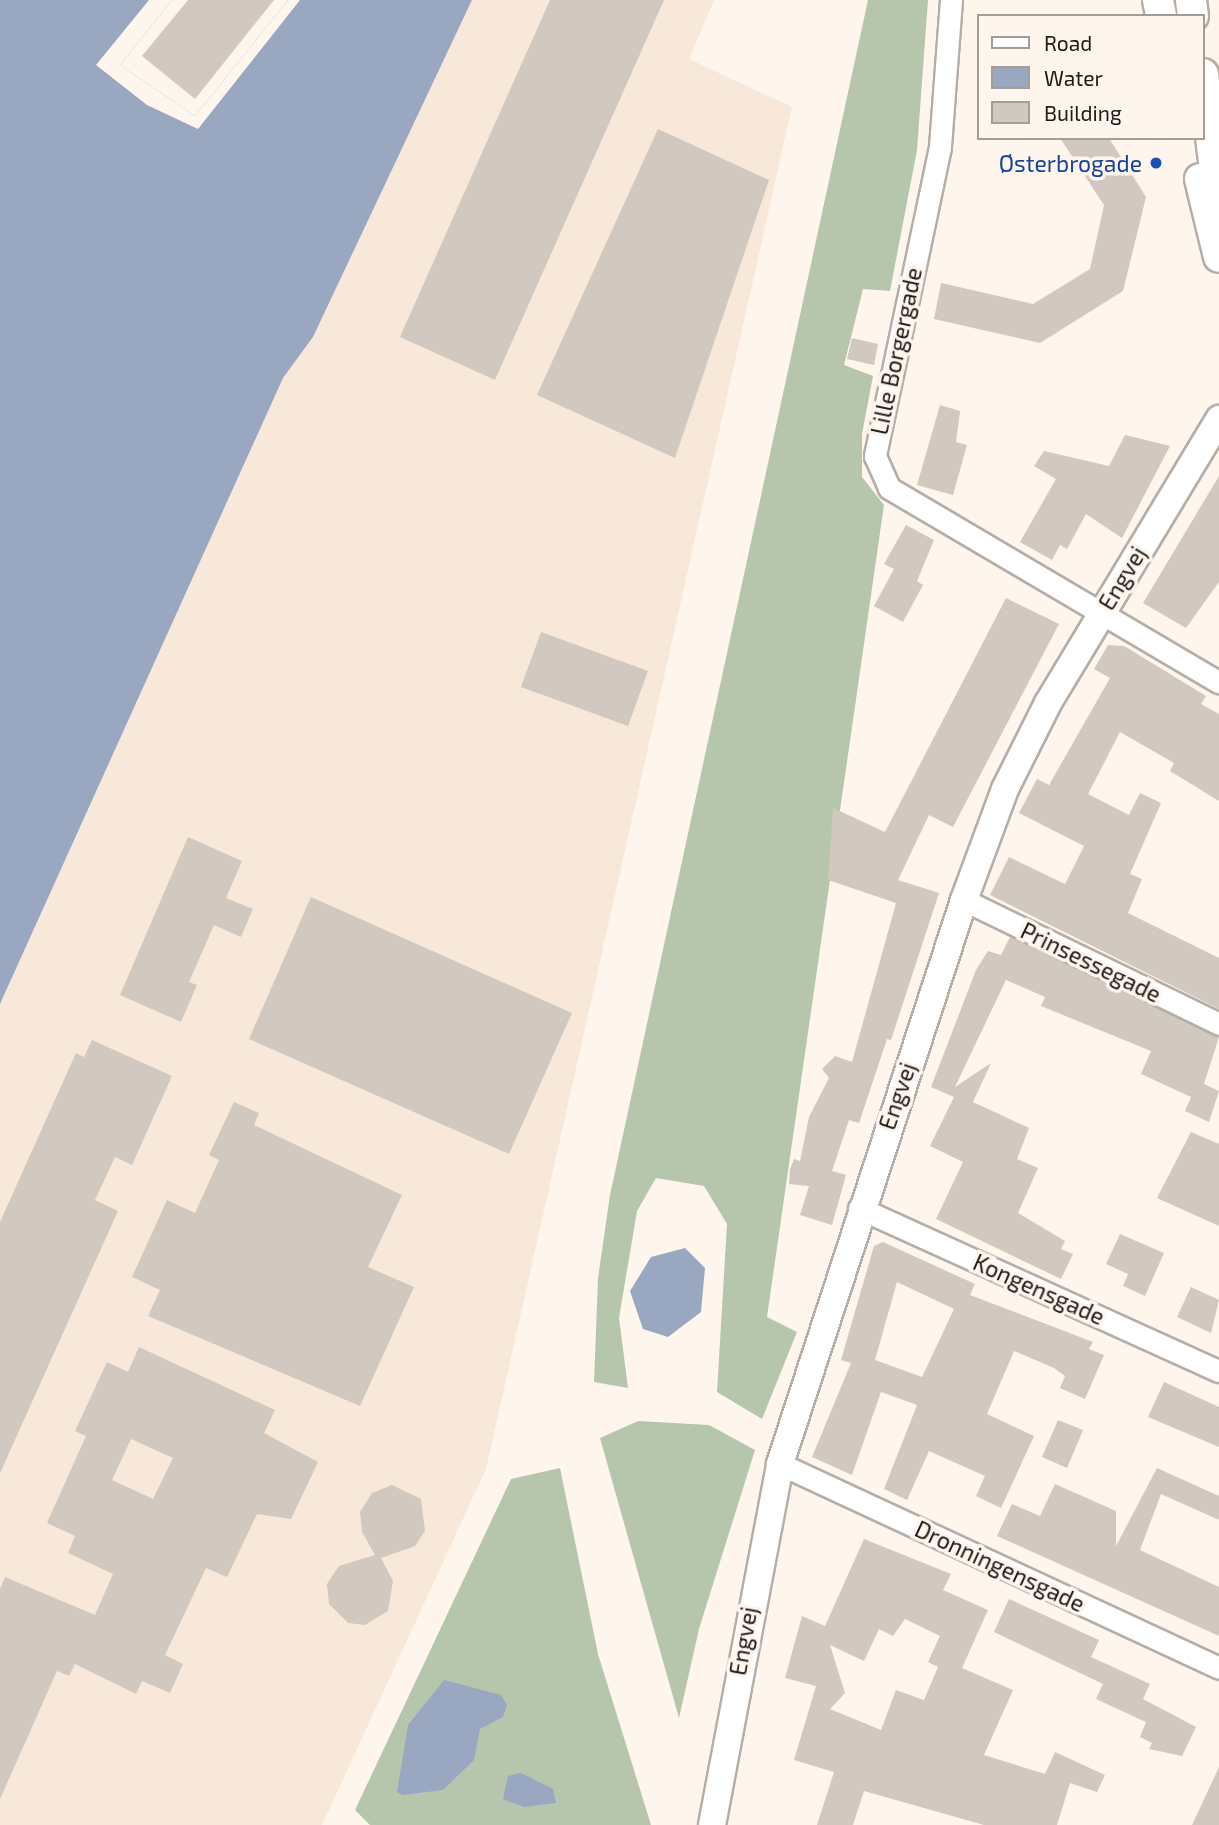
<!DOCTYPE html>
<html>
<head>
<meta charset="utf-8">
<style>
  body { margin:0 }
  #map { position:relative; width:1219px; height:1825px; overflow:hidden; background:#fef5ed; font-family:"Exo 2",sans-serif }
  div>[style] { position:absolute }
  .built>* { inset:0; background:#f7e8da }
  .forest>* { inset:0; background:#b6c6ac }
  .water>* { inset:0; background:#99a7c1 }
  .pier>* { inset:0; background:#fef5ed }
  .building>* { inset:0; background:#d1c8c0 }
  .roads { filter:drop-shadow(2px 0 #b6ada6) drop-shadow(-2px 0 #b6ada6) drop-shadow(0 2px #b6ada6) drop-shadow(0 -2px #b6ada6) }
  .minor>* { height:21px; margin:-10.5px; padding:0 10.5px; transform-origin:10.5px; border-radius:10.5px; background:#fff }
  .tertiary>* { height:26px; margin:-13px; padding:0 13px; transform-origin:13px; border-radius:13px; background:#fff }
  .secondary>* { height:30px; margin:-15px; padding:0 15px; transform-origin:15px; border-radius:15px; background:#fff }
  .dots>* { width:19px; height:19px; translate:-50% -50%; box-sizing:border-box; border:4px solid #fef5ed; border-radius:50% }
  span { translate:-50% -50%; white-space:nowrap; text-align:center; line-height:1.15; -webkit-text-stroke:7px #fef5ed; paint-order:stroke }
  .transit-label { font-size:23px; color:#164399 }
  .right { translate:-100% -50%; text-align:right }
  .street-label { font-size:23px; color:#1d1a17 }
  .legend { position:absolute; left:977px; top:14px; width:228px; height:126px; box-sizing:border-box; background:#fef5ed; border:2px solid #a49d97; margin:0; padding:9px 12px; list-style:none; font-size:21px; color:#1d1a17 }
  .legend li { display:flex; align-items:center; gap:14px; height:35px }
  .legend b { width:35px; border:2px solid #a49d97 }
</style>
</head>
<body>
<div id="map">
  <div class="built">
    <div style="clip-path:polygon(472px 0,714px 0,689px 59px,792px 107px,486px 1469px,322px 1825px,0 1825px,0 1004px,283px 378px,313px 337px)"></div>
  </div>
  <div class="forest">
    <div style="clip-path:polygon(868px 0,928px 0,917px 150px,890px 291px,863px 289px,844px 365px,873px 376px,862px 434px,862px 477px,884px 505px,767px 1317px,797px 1332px,762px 1419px,717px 1392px,727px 1224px,704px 1186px,656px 1178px,637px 1211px,619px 1318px,628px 1388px,594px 1382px,598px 1278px,610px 1195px)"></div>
    <div style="clip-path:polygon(638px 1421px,709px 1425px,755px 1450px,699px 1629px,679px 1718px,600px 1438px)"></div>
    <div style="clip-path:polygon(560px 1468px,598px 1654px,651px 1825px,370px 1825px,355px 1810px,511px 1479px)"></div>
  </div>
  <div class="water">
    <div style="clip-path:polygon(0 0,172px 0,120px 65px,195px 116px,288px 0,472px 0,313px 337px,283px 378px,0 1004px)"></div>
    <div style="clip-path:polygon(685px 1248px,705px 1268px,701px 1312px,668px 1337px,643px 1329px,630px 1291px,651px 1257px)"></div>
    <div style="clip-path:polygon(444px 1680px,501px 1695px,507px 1705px,503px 1717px,480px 1729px,474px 1760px,443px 1790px,403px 1795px,397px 1792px,408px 1725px)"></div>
    <div style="clip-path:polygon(521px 1773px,553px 1789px,556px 1803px,524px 1807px,503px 1799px,508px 1776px)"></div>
  </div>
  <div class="pier">
    <div style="clip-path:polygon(149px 0,172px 0,120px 65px,195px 116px,288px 0,300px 0,198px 129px,147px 105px,96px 65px)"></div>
  </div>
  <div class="building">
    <div style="clip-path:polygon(188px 0,274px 0,195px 99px,142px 56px)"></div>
    <div style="clip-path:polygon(550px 0,664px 0,495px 380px,400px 337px)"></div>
    <div style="clip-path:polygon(658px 129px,769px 180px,675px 458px,537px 395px)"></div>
    <div style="clip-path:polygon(1060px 138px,1109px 138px,1146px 197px,1123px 291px,1040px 343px,934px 319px,941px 283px,1033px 304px,1090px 269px,1104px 205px)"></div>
    <div style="clip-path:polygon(852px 338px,878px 344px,874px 365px,847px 359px)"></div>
    <div style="clip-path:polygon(940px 405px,960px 411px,956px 442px,967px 445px,953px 495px,917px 485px)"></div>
    <div style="clip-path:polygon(1125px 435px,1170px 446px,1122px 538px,1086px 514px,1067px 549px,1060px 545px,1052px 560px,1020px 542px,1056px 479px,1034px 466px,1044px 451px,1109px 466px)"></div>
    <div style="clip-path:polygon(1219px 476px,1219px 582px,1186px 628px,1143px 603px)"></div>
    <div style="clip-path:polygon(906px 525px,934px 540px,917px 581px,923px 585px,903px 622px,874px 606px,894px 569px,884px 564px)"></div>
    <div style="clip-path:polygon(1006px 598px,1059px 624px,953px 827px,929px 815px,898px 880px,939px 893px,891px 1040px,887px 1039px,859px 1123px,849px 1120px,832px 1171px,846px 1175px,832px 1225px,800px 1215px,809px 1186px,789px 1184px,790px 1169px,794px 1159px,800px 1161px,809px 1117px,829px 1078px,822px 1069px,835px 1056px,852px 1062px,896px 903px,828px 880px,833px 808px,885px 832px)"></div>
    <div style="clip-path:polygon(541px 632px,648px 671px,628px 726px,521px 687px)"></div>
    <div style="clip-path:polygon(1108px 645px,1124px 646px,1157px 666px,1206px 696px,1201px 704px,1219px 714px,1219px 801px,1170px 771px,1174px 763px,1120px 732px,1088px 794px,1129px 815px,1140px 793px,1161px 803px,1130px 874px,1142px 879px,1128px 913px,1219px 958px,1219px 1009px,990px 895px,1009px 857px,1065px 884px,1084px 846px,1019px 813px,1037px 779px,1049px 785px,1110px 678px,1094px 669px)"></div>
    <div style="clip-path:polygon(188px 837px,242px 861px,226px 898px,253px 909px,241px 937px,214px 925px,189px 982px,197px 985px,181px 1022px,120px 995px)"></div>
    <div style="clip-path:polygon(311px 897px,572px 1013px,509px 1154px,249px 1039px)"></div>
    <div style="clip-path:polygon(1010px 937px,1219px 1037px,1204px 1084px,1219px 1091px,1209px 1122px,1185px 1111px,1191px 1097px,1141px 1074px,1151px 1051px,1041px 1006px,1045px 997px,1006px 980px,955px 1087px,991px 1063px,973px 1102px,1029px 1128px,1017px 1159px,1038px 1168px,1018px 1213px,1065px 1241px,1061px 1249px,1073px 1254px,1061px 1279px,936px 1219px,963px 1162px,930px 1146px,954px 1097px,931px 1087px,976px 970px,988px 951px,1001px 955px)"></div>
    <div style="clip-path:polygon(92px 1040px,172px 1076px,132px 1165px,115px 1157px,95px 1200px,118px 1211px,0 1473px,0 1222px,76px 1053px,84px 1057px)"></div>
    <div style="clip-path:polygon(234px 1102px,259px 1113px,254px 1125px,402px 1195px,368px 1267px,414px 1287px,360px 1406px,148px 1316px,160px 1290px,132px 1277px,167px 1200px,195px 1213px,219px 1160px,209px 1155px)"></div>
    <div style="clip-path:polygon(1191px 1132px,1219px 1144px,1219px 1226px,1157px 1198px)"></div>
    <div style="clip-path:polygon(1120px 1234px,1164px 1253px,1145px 1296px,1123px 1286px,1128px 1274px,1106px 1264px)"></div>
    <div style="clip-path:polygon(evenodd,883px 1242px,975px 1284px,970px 1295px,1093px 1342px,1089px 1349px,1104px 1355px,1085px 1399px,1060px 1388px,1065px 1376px,1054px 1368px,1014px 1351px,987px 1414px,1034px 1436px,1001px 1508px,976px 1496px,985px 1476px,929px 1451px,907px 1500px,884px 1489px,917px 1405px,881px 1392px,852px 1475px,812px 1457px,851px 1363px,841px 1360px,874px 1246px,883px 1242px,897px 1282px,954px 1309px,922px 1377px,875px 1360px,897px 1282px)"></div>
    <div style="clip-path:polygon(1191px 1287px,1219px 1300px,1211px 1333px,1177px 1317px)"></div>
    <div style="clip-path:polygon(evenodd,139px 1347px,275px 1410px,264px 1433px,318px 1462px,291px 1519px,257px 1514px,227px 1577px,206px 1568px,165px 1655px,183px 1664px,170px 1693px,142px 1681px,136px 1694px,75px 1664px,69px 1676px,57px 1671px,0 1799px,0 1589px,5px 1577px,95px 1615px,113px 1574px,68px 1553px,75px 1536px,47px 1523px,86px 1436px,75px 1431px,107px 1362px,128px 1372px,139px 1347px,131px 1439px,173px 1458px,153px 1499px,112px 1480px,131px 1439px)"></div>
    <div style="clip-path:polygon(1164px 1382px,1219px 1407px,1219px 1447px,1148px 1417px)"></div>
    <div style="clip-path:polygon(1058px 1420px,1083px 1430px,1067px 1468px,1042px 1457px)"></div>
    <div style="clip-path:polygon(1157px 1468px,1219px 1496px,1219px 1520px,1161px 1494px,1140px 1550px,1219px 1587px,1219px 1636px,997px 1536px,1012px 1504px,1040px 1516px,1055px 1484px,1116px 1511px,1116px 1546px)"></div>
    <div style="clip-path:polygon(392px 1485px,421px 1499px,425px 1531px,415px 1546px,381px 1558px,393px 1581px,388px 1611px,365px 1625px,348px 1623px,329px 1604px,327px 1584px,339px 1566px,375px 1555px,362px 1532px,360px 1512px,372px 1493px)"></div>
    <div style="clip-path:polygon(evenodd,864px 1539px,951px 1574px,943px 1590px,988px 1610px,962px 1668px,1013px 1690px,984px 1755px,1045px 1774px,1055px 1752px,1105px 1775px,1097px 1792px,1070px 1783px,1057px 1825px,984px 1825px,864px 1791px,853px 1825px,817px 1825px,834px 1772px,794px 1760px,816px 1686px,785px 1678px,802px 1616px,825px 1626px,864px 1539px,905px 1619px,940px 1636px,928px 1662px,938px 1667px,924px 1700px,896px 1690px,881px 1730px,830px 1709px,845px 1693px,830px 1645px,864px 1661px,879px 1629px,893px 1636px,905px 1619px)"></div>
    <div style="clip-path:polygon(1009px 1599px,1099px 1640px,1091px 1657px,1150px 1684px,1143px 1699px,1196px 1727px,1182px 1756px,1149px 1749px,1152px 1743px,1140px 1737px,1146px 1722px,1096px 1699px,1103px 1684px,994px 1632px)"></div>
    <div style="clip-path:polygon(1219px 1767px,1219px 1825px,1192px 1825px)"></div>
  </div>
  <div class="roads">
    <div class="minor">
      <div style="left:951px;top:0;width:147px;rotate:94.3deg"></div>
      <div style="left:940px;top:147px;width:316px;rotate:101.9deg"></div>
      <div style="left:875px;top:456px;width:35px;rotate:66deg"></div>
      <div style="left:889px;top:488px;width:383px;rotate:30.5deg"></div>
      <div style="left:964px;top:900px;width:284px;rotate:25.9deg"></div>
      <div style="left:859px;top:1208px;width:395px;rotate:24.4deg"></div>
      <div style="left:780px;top:1464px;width:484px;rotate:24.9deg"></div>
    </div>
    <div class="tertiary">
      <div style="left:712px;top:1825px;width:367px;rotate:-79.3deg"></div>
      <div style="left:780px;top:1464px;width:593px;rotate:-71.93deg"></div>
      <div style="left:964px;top:900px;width:118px;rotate:-69.7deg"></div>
      <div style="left:1005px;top:789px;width:96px;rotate:-63.4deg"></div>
      <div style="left:1048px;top:703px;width:332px;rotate:-58.9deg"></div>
    </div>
    <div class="secondary">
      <div style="left:1158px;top:0;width:16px;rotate:79deg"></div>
      <div style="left:1191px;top:0;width:16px;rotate:83deg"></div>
      <div style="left:1203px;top:74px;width:128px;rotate:82.8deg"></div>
      <div style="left:1200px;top:179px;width:80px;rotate:76.3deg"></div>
    </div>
  </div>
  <div class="dots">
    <div style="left:1156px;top:163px;background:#1a4fb4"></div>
  </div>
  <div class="transit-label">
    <span class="right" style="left:1142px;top:163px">Østerbrogade</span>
  </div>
  <div class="street-label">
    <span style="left:896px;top:351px;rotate:-78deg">Lille Borgergade</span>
    <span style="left:1122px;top:578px;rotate:-59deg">Engvej</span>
    <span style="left:1091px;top:962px;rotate:26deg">Prinsessegade</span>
    <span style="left:897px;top:1096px;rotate:-71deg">Engvej</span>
    <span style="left:1039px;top:1289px;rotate:24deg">Kongensgade</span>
    <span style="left:1000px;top:1566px;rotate:25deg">Dronningensgade</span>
    <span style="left:743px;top:1641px;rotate:-80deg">Engvej</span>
  </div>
  <ul class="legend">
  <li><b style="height:9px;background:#fff"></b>Road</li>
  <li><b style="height:19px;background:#99a7c1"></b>Water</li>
  <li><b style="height:19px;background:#d1c8c0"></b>Building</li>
  </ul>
</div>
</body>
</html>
